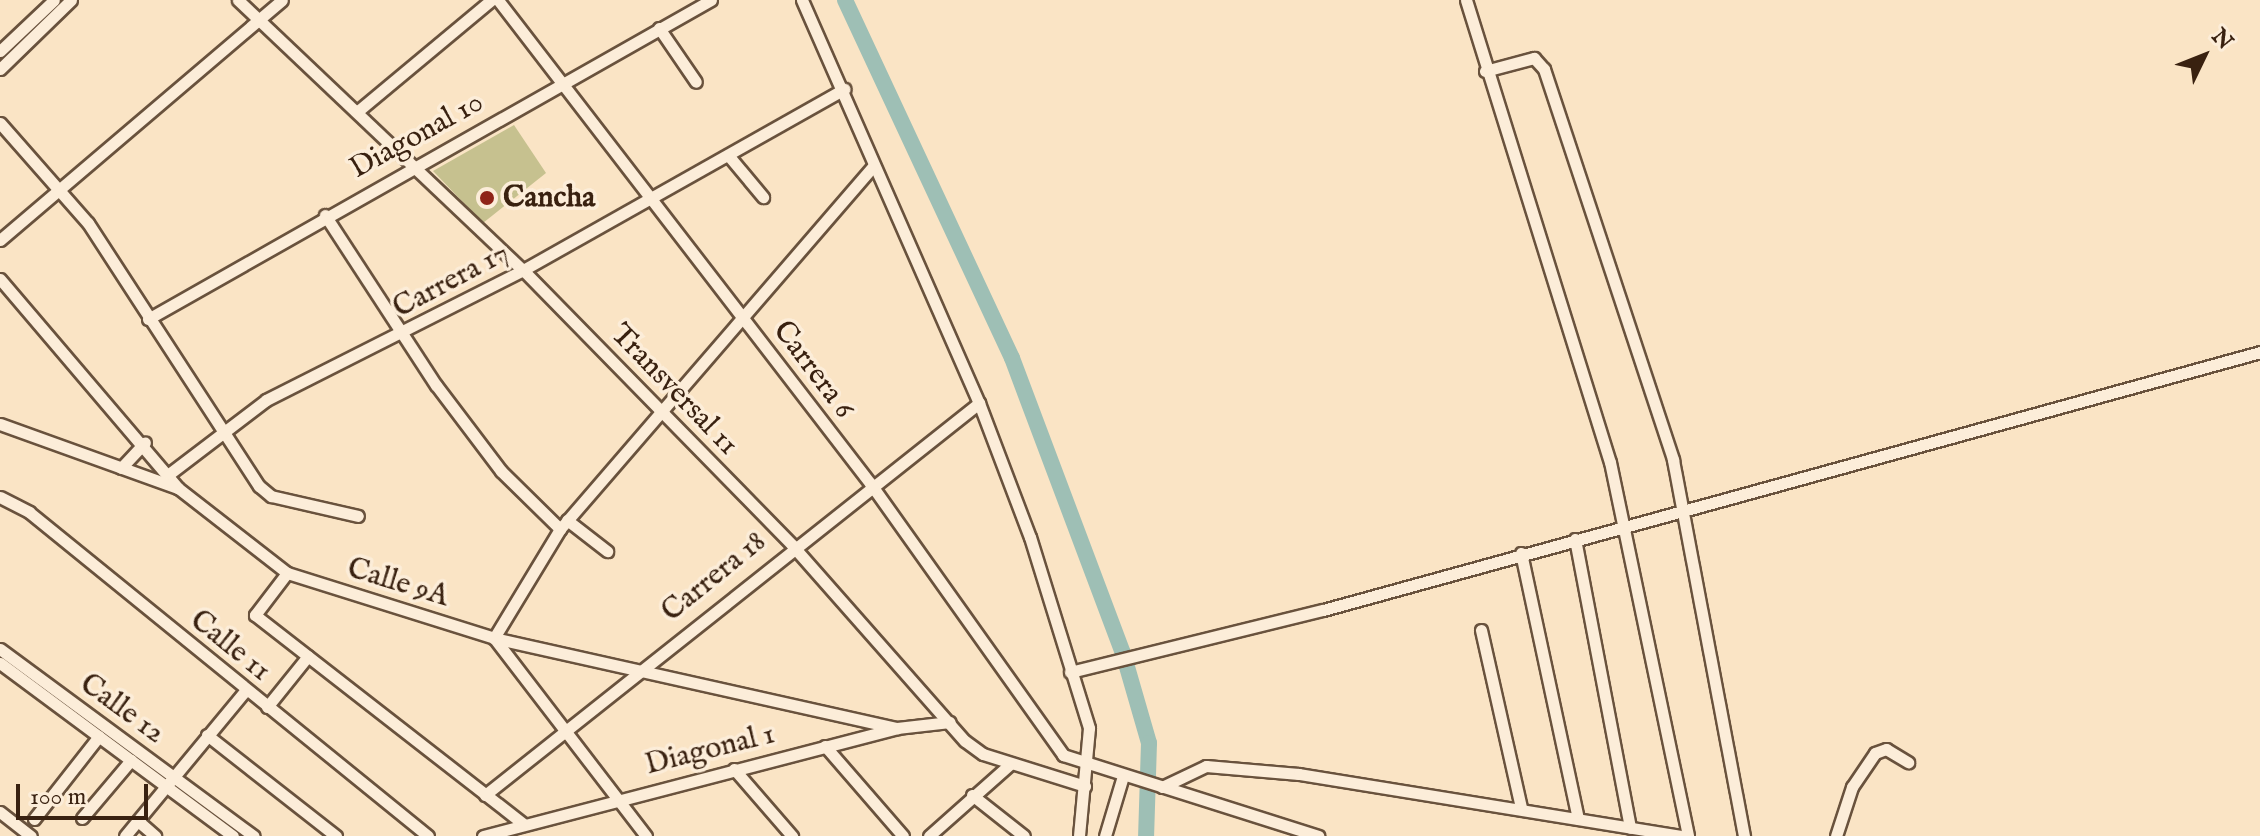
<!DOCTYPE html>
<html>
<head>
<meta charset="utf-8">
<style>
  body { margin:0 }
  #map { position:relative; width:2260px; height:836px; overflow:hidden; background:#fae4c5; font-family:"IM FELL English",serif }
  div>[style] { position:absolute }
  .green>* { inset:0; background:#c6c18f }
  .river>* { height:16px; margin:-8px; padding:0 8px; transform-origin:8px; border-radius:8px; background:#9ebfb5 }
  .roads { filter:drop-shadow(2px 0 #69523d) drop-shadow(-2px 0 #69523d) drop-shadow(0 2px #69523d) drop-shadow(0 -2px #69523d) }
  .minor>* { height:11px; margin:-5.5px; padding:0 5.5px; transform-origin:5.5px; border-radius:5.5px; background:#fcedd9 }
  .dots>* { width:22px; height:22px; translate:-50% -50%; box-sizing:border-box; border:4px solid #fcedd9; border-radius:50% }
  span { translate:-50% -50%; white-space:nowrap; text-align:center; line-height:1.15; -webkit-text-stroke:7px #fcedd9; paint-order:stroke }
  .street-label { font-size:30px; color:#392110 }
  .poi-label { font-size:30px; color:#392110; font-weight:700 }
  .left { translate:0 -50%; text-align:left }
  .north { position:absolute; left:2164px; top:16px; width:80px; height:80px; -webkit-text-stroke:6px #fcedd9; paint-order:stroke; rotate:47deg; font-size:22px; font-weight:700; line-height:32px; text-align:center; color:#392110 }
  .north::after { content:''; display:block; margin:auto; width:28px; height:36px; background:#392110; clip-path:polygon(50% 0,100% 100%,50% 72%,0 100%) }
  .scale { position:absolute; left:16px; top:784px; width:132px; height:36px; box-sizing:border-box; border:4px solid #392110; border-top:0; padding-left:10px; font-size:24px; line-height:28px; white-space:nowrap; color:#392110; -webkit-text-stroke:6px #fcedd9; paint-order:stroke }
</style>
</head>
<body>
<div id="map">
  <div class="green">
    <div style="clip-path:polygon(514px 125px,546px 173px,483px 223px,433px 171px)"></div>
  </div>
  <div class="river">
    <div style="left:845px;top:0;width:395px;rotate:65deg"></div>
    <div style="left:1012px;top:358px;width:315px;rotate:69.4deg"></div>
    <div style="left:1123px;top:653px;width:94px;rotate:73.9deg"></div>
    <div style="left:1149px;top:743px;width:93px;rotate:91.8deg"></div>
  </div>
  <div class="roads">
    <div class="minor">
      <div style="left:238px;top:0;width:393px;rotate:43.5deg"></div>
      <div style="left:523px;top:270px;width:385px;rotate:45.6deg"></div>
      <div style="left:792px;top:545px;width:261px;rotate:48.6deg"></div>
      <div style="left:965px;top:741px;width:22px;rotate:36deg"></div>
      <div style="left:983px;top:754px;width:107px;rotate:17.4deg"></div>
      <div style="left:498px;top:0;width:610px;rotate:52.4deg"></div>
      <div style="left:870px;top:483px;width:334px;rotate:54.6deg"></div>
      <div style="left:1063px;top:755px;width:268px;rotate:17.6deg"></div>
      <div style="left:802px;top:0;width:440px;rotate:66.3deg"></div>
      <div style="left:979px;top:403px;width:143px;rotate:69.2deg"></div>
      <div style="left:1030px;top:537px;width:200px;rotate:72.8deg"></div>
      <div style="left:1089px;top:728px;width:108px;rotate:95.3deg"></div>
      <div style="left:1466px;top:0;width:484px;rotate:72.7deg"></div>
      <div style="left:1610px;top:462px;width:382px;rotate:78.2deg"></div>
      <div style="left:659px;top:28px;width:65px;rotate:55.6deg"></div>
      <div style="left:0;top:51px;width:74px;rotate:-43.4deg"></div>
      <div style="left:0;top:69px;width:99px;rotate:-44.2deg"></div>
      <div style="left:1485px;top:71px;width:51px;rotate:-14.9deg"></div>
      <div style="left:1534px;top:58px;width:15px;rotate:48deg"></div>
      <div style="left:1544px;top:69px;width:412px;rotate:71.7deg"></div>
      <div style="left:1673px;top:460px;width:383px;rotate:79.3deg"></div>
      <div style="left:358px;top:111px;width:173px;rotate:-39.8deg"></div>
      <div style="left:0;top:123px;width:133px;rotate:48.7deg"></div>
      <div style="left:88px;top:223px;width:314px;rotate:57deg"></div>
      <div style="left:259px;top:486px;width:16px;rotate:40deg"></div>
      <div style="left:271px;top:496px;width:89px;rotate:12.9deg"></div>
      <div style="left:728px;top:155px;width:55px;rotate:50.2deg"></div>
      <div style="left:325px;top:215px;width:203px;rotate:56.9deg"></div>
      <div style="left:436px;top:385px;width:108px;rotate:52.9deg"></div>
      <div style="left:501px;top:471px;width:83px;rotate:44.5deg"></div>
      <div style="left:0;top:240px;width:370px;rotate:-40.4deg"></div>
      <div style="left:0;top:279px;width:275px;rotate:49.6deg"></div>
      <div style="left:178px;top:488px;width:138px;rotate:37.9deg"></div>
      <div style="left:287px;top:573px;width:217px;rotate:17.4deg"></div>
      <div style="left:494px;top:638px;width:413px;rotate:12.6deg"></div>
      <div style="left:148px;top:319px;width:647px;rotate:-29.54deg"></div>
      <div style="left:0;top:424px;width:189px;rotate:19.8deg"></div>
      <div style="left:121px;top:468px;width:35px;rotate:-47deg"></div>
      <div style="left:169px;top:474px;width:122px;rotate:-37.3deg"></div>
      <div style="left:266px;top:400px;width:288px;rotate:-26.8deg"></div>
      <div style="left:523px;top:270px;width:369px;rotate:-29.4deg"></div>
      <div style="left:0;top:497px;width:33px;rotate:27deg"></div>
      <div style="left:29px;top:512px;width:514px;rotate:39.08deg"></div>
      <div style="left:567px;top:520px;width:51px;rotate:37.8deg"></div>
      <div style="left:1575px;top:539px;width:294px;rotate:79.2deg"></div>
      <div style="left:1521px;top:553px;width:272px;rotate:77.9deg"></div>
      <div style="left:287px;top:573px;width:53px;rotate:127.3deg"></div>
      <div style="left:255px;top:615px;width:340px;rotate:37.9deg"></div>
      <div style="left:1481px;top:630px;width:181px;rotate:77.3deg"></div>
      <div style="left:0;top:649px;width:315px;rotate:36.4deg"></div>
      <div style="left:0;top:663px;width:290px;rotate:36.6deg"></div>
      <div style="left:1070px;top:672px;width:260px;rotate:-13.8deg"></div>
      <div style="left:1323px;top:610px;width:972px;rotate:-15.39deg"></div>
      <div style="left:267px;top:707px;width:65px;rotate:-51.2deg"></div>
      <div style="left:207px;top:735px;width:164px;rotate:38.1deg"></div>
      <div style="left:825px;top:746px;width:119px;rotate:49.1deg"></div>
      <div style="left:734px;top:769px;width:89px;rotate:49.1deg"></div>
      <div style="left:1162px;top:787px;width:49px;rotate:-25.5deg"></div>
      <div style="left:1206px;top:766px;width:93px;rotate:4.9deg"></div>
      <div style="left:1299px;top:774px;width:386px;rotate:9.2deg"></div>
      <div style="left:485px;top:795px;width:631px;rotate:-38.43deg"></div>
      <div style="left:972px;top:795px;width:66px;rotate:38.3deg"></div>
      <div style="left:0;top:812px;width:39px;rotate:38deg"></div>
      <div style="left:82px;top:818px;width:76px;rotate:-49.8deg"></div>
      <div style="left:34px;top:819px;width:105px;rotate:-51.9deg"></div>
      <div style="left:138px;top:821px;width:23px;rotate:41deg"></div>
      <div style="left:125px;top:836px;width:188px;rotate:-50.4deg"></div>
      <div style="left:483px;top:836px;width:428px;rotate:-14.6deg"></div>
      <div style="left:897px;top:728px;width:53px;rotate:-6.5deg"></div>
      <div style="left:646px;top:836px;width:250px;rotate:-127.5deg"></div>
      <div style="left:494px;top:638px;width:127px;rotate:-58.8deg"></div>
      <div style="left:560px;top:529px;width:479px;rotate:-49.2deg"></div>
      <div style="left:929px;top:836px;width:108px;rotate:-41.6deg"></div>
      <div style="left:1105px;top:836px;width:63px;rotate:-73.3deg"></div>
      <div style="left:1836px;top:836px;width:52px;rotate:-71.9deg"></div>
      <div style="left:1852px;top:787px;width:41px;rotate:-55.9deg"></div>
      <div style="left:1875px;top:753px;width:12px;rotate:-20deg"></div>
      <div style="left:1886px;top:749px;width:26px;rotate:31deg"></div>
    </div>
  </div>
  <div class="dots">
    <div style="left:487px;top:198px;background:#8f2418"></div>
  </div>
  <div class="street-label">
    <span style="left:417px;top:136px;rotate:-29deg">Diagonal 10</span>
    <span style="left:451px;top:281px;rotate:-28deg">Carrera 17</span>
    <span style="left:813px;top:370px;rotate:53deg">Carrera 6</span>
    <span style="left:674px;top:390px;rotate:46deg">Transversal 11</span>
    <span style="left:714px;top:577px;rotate:-39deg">Carrera 18</span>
    <span style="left:398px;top:583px;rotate:17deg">Calle 9A</span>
    <span style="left:230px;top:646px;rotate:39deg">Calle 11</span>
    <span style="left:122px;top:709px;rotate:36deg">Calle 12</span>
    <span style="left:710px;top:750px;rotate:-14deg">Diagonal 1</span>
  </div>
  <div class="poi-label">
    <span class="left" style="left:503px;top:198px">Cancha</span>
  </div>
  <div class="north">N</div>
  <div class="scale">100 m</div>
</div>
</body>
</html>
